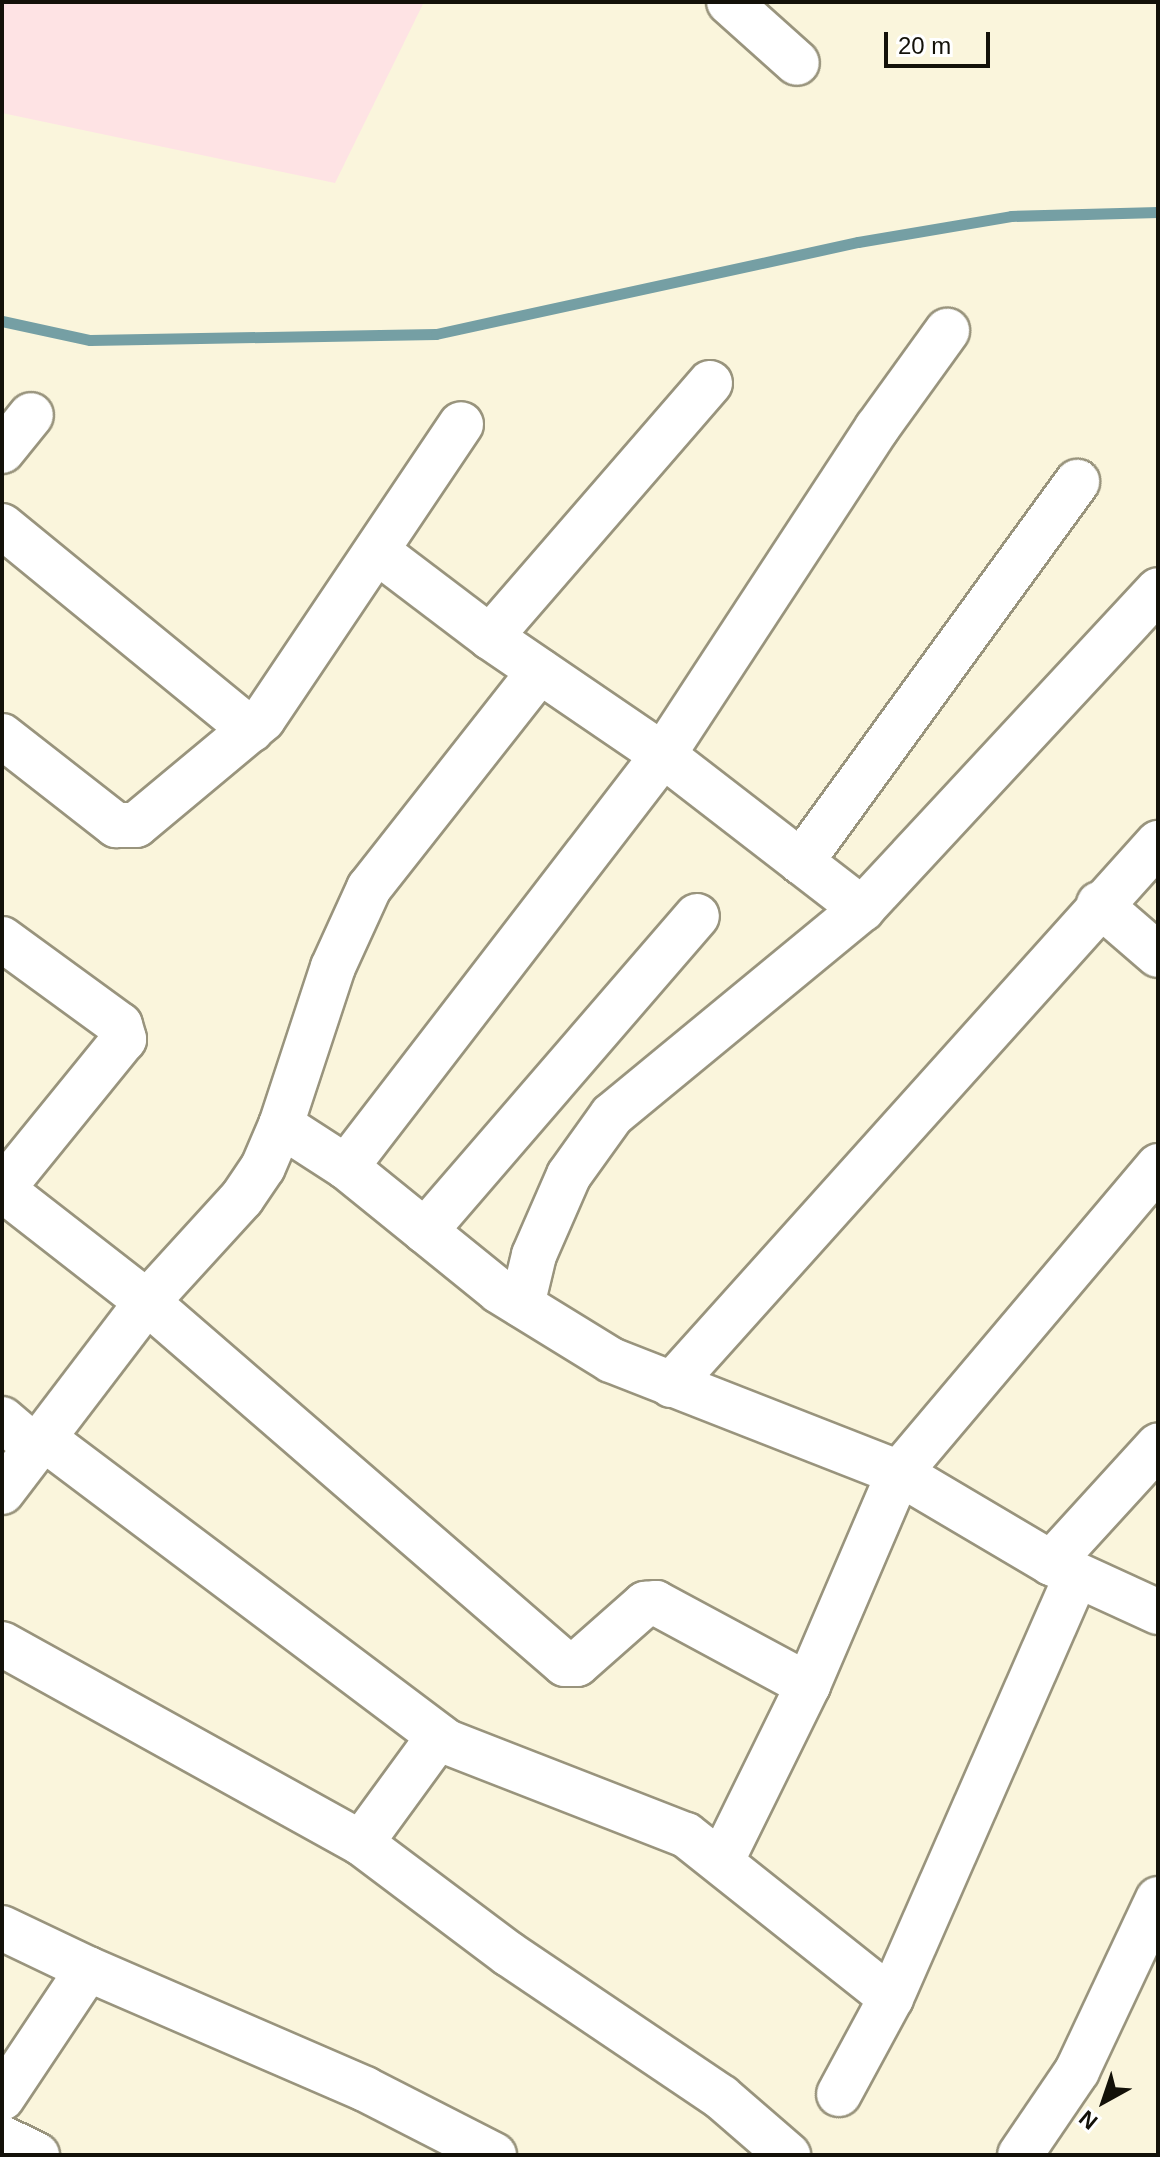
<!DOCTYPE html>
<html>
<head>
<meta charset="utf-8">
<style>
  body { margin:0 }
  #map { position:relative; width:1160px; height:2157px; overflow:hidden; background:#faf5dc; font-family:Arial,sans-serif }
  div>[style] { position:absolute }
  .industrial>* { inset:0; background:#fee3e4 }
  .stream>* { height:11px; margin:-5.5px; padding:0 5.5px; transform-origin:5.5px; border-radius:5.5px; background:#759fa4 }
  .roads { filter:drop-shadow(2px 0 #99947d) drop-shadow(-2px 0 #99947d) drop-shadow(0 2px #99947d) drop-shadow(0 -2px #99947d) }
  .minor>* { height:44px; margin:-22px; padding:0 22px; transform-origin:22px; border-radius:22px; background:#fff }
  span { translate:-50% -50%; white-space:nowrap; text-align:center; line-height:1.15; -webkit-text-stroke:8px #fff; paint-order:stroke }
  .frame { position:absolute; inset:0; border:4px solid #131109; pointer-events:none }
  .north { position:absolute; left:1064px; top:2061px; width:80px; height:80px; -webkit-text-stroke:6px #fff; paint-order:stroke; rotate:220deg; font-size:22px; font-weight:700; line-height:32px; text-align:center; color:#131109 }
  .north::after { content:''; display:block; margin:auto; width:28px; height:36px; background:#131109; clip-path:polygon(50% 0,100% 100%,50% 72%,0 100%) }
  .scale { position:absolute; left:884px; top:32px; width:106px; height:36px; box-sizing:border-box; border:4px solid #131109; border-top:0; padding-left:10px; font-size:24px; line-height:28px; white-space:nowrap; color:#131109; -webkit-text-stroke:6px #fff; paint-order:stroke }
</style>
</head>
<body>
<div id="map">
  <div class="industrial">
    <div style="clip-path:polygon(2px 2px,424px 2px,335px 183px,2px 113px)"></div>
  </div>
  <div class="stream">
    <div style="left:2px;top:321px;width:90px;rotate:12.2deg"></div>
    <div style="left:90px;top:340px;width:346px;rotate:-1deg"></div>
    <div style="left:436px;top:334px;width:432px;rotate:-12.3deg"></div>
    <div style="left:858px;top:242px;width:155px;rotate:-9.6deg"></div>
    <div style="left:1011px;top:216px;width:147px;rotate:-1.6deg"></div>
  </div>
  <div class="roads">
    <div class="minor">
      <div style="left:729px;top:2px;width:91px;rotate:41.9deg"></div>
      <div style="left:2px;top:451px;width:46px;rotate:-51.1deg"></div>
      <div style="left:2px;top:526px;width:322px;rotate:39.3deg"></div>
      <div style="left:378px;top:552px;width:141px;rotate:37.2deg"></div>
      <div style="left:490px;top:637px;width:209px;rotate:34.3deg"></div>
      <div style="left:663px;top:755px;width:252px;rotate:37.7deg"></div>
      <div style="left:490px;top:637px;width:336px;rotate:-49.1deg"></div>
      <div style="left:2px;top:736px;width:145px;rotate:38deg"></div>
      <div style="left:116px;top:825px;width:20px"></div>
      <div style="left:136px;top:825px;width:165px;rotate:-39.8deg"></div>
      <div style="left:263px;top:719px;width:355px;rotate:-56.1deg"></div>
      <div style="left:801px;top:862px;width:470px;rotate:-54deg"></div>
      <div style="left:1099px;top:904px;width:78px;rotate:40.8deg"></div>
      <div style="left:2px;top:939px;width:146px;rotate:36.1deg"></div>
      <div style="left:120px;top:1025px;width:15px;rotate:74deg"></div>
      <div style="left:124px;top:1039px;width:193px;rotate:129.1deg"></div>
      <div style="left:2px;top:1189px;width:184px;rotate:37.9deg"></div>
      <div style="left:147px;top:1302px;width:553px;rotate:40.89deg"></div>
      <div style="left:565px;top:1664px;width:12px"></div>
      <div style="left:577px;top:1664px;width:91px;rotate:-41.4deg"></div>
      <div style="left:645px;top:1604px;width:11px;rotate:-5deg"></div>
      <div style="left:656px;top:1603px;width:173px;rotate:28.3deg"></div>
      <div style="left:281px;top:1125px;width:166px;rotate:-71.8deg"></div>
      <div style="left:333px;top:967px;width:87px;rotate:-65.5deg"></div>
      <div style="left:369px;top:888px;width:276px;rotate:-51.8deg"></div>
      <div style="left:346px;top:1167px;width:520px;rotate:-52.42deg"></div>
      <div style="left:663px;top:755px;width:391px;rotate:-56.8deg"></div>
      <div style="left:877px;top:428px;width:120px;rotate:-54.2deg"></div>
      <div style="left:425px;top:1231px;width:416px;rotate:-49.2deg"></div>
      <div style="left:522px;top:1305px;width:51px;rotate:-76.5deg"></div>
      <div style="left:534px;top:1255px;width:87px;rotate:-66.4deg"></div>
      <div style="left:569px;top:1175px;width:74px;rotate:-54.4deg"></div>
      <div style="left:612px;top:1115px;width:324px;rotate:-39.5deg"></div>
      <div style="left:862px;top:909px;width:435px;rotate:-47.1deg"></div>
      <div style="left:671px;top:1385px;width:729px;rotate:-48.06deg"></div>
      <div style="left:2px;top:1419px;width:45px;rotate:40.5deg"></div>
      <div style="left:43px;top:1438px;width:506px;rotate:36.96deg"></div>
      <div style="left:447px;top:1742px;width:256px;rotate:21.3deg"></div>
      <div style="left:686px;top:1835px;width:262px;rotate:38.5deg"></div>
      <div style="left:891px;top:1998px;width:461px;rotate:-66.3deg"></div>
      <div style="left:2px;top:1492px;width:239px;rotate:-52.7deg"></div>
      <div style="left:147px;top:1302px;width:141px;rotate:-47.6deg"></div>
      <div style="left:242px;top:1198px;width:37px;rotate:-56deg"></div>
      <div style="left:263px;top:1167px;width:46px;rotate:-66.8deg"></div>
      <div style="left:281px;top:1125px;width:77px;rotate:32.9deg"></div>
      <div style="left:346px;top:1167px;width:197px;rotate:39deg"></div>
      <div style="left:499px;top:1291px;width:132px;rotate:31.6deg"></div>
      <div style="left:611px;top:1360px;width:309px;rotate:21.4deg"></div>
      <div style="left:899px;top:1473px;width:402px;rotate:-49.8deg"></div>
      <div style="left:1051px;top:1563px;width:159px;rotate:-47.6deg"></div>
      <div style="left:2px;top:1644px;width:410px;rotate:29deg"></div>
      <div style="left:361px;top:1843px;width:185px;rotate:36.9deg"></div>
      <div style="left:509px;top:1954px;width:256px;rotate:34deg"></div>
      <div style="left:721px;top:2097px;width:89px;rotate:40.9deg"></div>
      <div style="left:361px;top:1843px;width:132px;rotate:-53.9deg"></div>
      <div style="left:721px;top:1862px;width:197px;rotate:-63.8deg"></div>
      <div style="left:808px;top:1685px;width:231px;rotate:-66.8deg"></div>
      <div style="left:899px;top:1473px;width:177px;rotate:30.6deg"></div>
      <div style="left:1051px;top:1563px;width:118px;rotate:24.6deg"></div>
      <div style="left:2px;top:1928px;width:95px;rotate:25.5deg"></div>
      <div style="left:88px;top:1969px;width:155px;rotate:123.7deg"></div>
      <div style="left:88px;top:1969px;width:302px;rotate:23.4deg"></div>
      <div style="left:365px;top:2089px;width:145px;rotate:27.1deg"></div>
      <div style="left:839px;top:2094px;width:109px;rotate:-61.6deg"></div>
      <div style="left:2px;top:2138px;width:39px;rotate:26deg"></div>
      <div style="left:1020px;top:2155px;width:102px;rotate:-55.8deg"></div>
      <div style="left:1077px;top:2071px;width:190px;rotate:-64.8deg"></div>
    </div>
  </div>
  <div class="frame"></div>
  <div class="north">N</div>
  <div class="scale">20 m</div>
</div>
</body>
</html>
